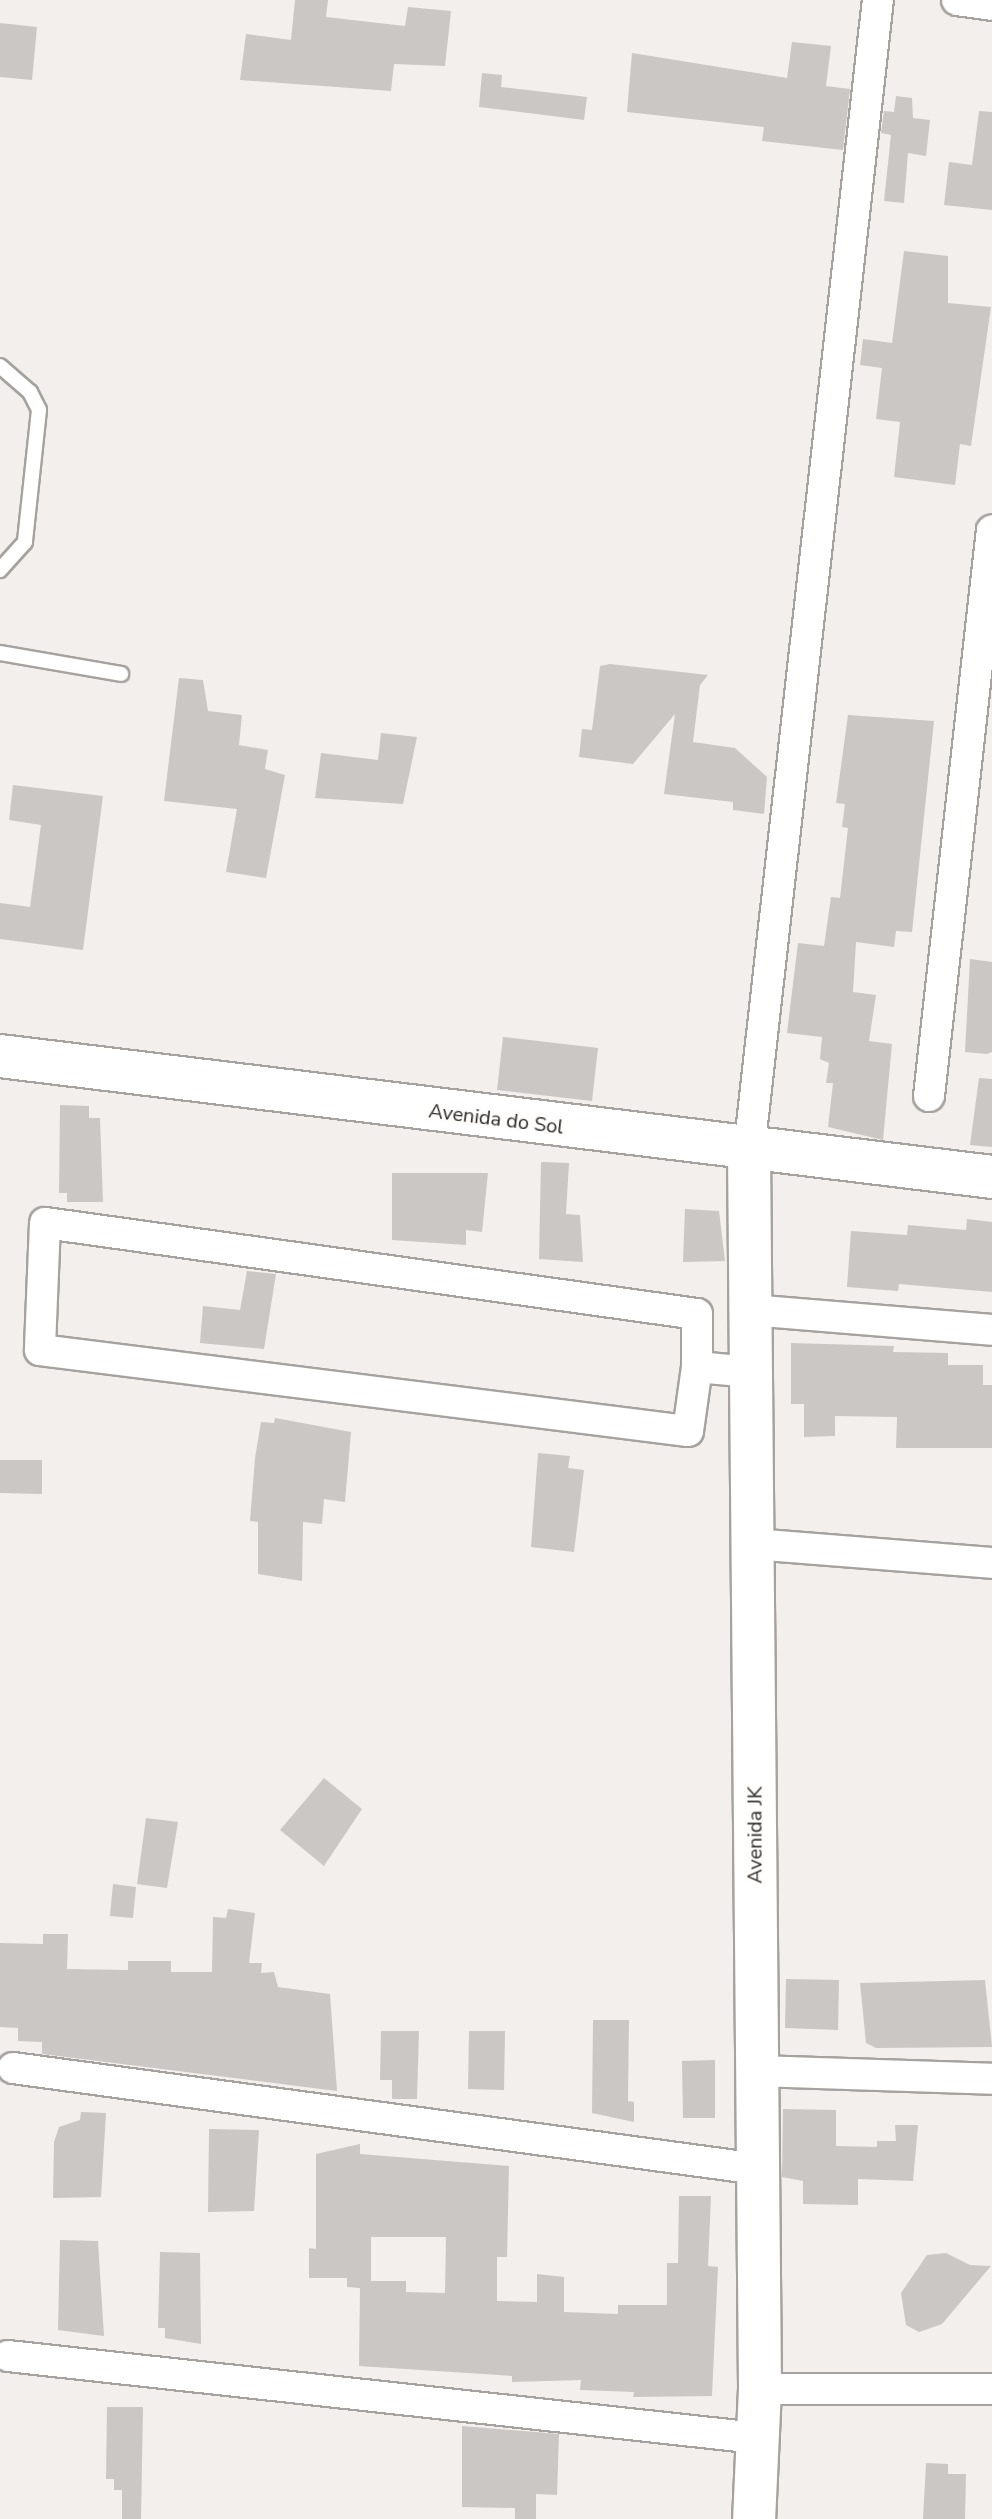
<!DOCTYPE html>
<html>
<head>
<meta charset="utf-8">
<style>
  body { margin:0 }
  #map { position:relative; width:992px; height:2519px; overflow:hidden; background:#f3efec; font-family:"Nunito Sans",sans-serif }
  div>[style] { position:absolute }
  .building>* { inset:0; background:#cac7c4 }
  .roads { filter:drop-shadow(2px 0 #a5a29f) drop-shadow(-2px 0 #a5a29f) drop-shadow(0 2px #a5a29f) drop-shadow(0 -2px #a5a29f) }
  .lane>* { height:14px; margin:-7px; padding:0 7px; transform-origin:7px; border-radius:7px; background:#fff }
  .street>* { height:30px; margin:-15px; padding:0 15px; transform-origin:15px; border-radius:15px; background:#fff }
  .secondary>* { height:42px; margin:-21px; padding:0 21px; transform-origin:21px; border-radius:21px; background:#fff }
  span { translate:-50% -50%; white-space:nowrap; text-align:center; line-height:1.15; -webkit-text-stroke:6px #fffdfb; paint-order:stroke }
  .street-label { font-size:20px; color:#2a2928 }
</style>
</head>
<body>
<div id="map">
  <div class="building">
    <div style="clip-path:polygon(295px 0,328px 0,326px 17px,405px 26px,408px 7px,451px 11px,445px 66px,394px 64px,391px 91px,240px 80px,246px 34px,291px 40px)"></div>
    <div style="clip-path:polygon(0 23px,37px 27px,32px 80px,0 77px)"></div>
    <div style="clip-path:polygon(792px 42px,831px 46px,826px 86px,850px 89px,843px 150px,762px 141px,764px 127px,627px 112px,632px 53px,787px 78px)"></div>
    <div style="clip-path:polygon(482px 73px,502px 75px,501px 87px,587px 97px,584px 120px,479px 107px)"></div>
    <div style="clip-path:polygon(896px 96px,912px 98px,913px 118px,930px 120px,926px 156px,908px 153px,904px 203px,884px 201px,891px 135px,881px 133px,884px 111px,894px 112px)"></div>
    <div style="clip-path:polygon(979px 111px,992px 112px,992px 210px,944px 205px,949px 162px,972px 165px)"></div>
    <div style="clip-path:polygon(904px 251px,948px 256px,948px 303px,991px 307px,971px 446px,960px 444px,955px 485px,894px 477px,900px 422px,876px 419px,882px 368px,860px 365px,863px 339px,892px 343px)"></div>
    <div style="clip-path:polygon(610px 664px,708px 675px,700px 685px,693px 742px,735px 748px,767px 777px,764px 814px,733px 810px,733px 802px,664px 794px,675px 714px,633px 764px,579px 757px,582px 729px,592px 730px,600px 666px)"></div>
    <div style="clip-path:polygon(179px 678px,203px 680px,208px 711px,242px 715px,239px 745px,268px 750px,265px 769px,285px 775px,266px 878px,226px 872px,237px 809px,164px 801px)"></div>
    <div style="clip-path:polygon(848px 715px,934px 721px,912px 932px,896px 931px,894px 947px,856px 942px,853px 992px,876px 995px,869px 1041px,892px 1044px,883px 1140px,828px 1127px,833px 1083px,826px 1083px,829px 1063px,820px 1059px,822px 1037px,787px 1033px,798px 943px,824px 946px,831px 897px,840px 898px,848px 828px,842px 827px,845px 804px,836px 803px)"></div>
    <div style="clip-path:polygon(381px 733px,417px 737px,403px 804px,315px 798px,321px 753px,378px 760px)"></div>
    <div style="clip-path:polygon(13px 785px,103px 796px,83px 950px,0 939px,0 903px,30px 907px,41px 825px,9px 820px)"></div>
    <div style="clip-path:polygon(970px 959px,992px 962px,992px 1052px,987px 1054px,965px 1052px)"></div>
    <div style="clip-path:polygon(503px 1037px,598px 1048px,592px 1101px,497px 1090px)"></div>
    <div style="clip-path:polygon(979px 1078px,992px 1079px,992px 1147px,970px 1145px)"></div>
    <div style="clip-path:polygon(60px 1105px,89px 1106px,89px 1118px,100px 1118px,103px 1202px,67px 1202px,67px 1193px,59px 1193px)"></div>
    <div style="clip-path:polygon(541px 1162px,569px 1163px,566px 1214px,580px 1215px,583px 1262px,539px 1259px)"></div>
    <div style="clip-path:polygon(392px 1173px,488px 1173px,482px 1232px,466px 1230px,466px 1245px,392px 1240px)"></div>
    <div style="clip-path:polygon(685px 1209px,719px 1211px,725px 1261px,683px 1262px)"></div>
    <div style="clip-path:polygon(967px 1219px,992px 1222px,992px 1292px,899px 1284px,898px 1291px,847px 1287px,851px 1231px,907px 1235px,908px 1225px,966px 1230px)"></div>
    <div style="clip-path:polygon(247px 1271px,276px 1274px,264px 1349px,200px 1343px,203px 1306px,240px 1310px)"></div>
    <div style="clip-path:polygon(791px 1343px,894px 1346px,893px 1352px,948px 1353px,948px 1365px,983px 1365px,983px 1385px,992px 1385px,992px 1448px,896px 1448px,897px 1417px,835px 1416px,835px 1436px,804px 1437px,804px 1404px,791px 1404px)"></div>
    <div style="clip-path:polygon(275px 1418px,351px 1432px,345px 1502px,324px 1499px,322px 1524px,303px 1522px,302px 1581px,258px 1574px,258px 1522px,250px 1521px,255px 1458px,261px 1422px,274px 1423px)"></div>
    <div style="clip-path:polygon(538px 1453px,570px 1456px,568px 1468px,584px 1470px,574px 1552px,531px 1547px)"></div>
    <div style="clip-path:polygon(0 1460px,42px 1460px,42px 1494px,0 1493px)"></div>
    <div style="clip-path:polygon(324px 1778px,362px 1809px,324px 1866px,280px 1830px)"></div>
    <div style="clip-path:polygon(146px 1818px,178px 1822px,167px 1888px,137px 1884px)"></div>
    <div style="clip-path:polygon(113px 1884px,136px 1887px,133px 1918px,110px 1916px)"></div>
    <div style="clip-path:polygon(228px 1909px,255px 1913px,249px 1963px,262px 1963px,261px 1973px,274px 1972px,278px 1987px,330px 1994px,337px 2091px,42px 2054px,42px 2042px,18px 2041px,18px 2028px,0 2027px,0 1943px,43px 1944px,43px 1934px,68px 1934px,67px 1969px,128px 1970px,128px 1961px,171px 1961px,171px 1972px,212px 1972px,213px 1917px,226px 1918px)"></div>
    <div style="clip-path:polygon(786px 1979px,839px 1980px,838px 2030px,785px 2028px)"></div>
    <div style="clip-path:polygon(985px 1980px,992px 2047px,876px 2048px,866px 2043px,860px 1983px)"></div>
    <div style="clip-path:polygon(593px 2020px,629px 2020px,628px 2101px,634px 2102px,634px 2122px,592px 2113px)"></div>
    <div style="clip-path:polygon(381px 2031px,419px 2031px,417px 2099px,392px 2099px,392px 2080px,380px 2080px)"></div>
    <div style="clip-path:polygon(469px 2031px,505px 2031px,504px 2090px,468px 2089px)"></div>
    <div style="clip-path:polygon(715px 2060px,715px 2118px,683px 2118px,682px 2061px)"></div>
    <div style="clip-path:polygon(783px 2109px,836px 2110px,836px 2146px,877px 2147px,877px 2141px,896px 2141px,895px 2125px,918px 2125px,913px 2181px,858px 2179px,858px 2205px,803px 2204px,803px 2181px,782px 2177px)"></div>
    <div style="clip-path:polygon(81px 2112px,106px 2113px,101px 2197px,53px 2198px,54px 2142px,59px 2127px,80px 2120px)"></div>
    <div style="clip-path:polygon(209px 2129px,259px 2130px,254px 2211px,208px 2212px)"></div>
    <div style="clip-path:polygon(evenodd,360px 2144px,360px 2154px,509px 2166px,507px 2257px,497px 2257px,497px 2301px,537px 2302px,537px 2274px,564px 2277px,564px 2312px,618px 2314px,618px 2305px,667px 2305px,667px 2263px,678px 2263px,679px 2196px,711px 2196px,708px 2266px,718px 2267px,712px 2396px,633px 2397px,634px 2392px,580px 2390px,581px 2380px,512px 2382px,512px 2376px,359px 2366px,360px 2288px,347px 2287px,347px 2278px,309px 2278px,309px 2248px,316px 2249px,316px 2154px,360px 2144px,371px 2237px,446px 2237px,445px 2293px,406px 2292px,406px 2281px,371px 2281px,371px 2237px)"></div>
    <div style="clip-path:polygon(60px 2240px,98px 2241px,104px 2336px,58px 2330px)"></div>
    <div style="clip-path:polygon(160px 2252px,200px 2253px,201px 2344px,165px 2338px,165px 2328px,158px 2328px)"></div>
    <div style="clip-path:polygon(946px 2253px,970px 2265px,991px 2266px,942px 2324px,919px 2332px,906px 2325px,901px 2293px,927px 2255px)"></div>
    <div style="clip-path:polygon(107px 2407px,143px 2407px,141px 2519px,122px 2519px,122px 2490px,114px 2490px,114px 2479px,106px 2479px)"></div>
    <div style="clip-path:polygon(462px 2426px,559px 2434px,557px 2495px,536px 2494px,536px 2519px,515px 2519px,515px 2508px,462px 2507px)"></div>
    <div style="clip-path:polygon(926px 2463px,948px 2464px,948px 2474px,966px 2474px,965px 2519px,923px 2519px)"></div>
  </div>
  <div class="roads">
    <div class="lane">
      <div style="left:0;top:366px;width:40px;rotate:41deg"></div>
      <div style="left:30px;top:392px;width:20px;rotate:63deg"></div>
      <div style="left:39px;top:410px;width:133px;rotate:96.1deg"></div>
      <div style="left:25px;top:542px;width:38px;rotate:132deg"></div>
      <div style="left:0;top:653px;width:123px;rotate:9.8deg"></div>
    </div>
    <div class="street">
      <div style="left:957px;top:0;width:35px;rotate:8deg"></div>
      <div style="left:929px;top:1096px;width:569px;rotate:-83.65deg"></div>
      <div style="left:749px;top:1151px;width:1158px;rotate:-83.61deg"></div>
      <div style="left:750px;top:1310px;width:243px;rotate:4.7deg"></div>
      <div style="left:697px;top:1367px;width:53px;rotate:-90deg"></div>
      <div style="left:697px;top:1314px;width:658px;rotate:-172.05deg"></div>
      <div style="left:45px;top:1223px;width:127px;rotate:92.3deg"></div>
      <div style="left:40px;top:1350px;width:653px;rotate:7.13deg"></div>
      <div style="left:688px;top:1431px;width:65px;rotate:-82deg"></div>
      <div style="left:697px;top:1367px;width:54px;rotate:5.3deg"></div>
      <div style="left:752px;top:1544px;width:241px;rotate:4.5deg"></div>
      <div style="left:13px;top:2068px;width:752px;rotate:7.72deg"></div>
      <div style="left:757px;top:2071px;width:235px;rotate:1.9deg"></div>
      <div style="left:8px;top:2356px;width:753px;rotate:6.25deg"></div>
      <div style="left:760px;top:2389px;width:232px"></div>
    </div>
    <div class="secondary">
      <div style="left:0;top:1056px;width:999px;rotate:6.95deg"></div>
      <div style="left:749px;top:1151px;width:1238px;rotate:89.49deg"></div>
      <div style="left:760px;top:2389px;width:130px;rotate:92.6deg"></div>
    </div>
  </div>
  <div class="street-label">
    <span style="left:496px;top:1119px;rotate:7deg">Avenida do Sol</span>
    <span style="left:755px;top:1835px;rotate:-90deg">Avenida JK</span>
  </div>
</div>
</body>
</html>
